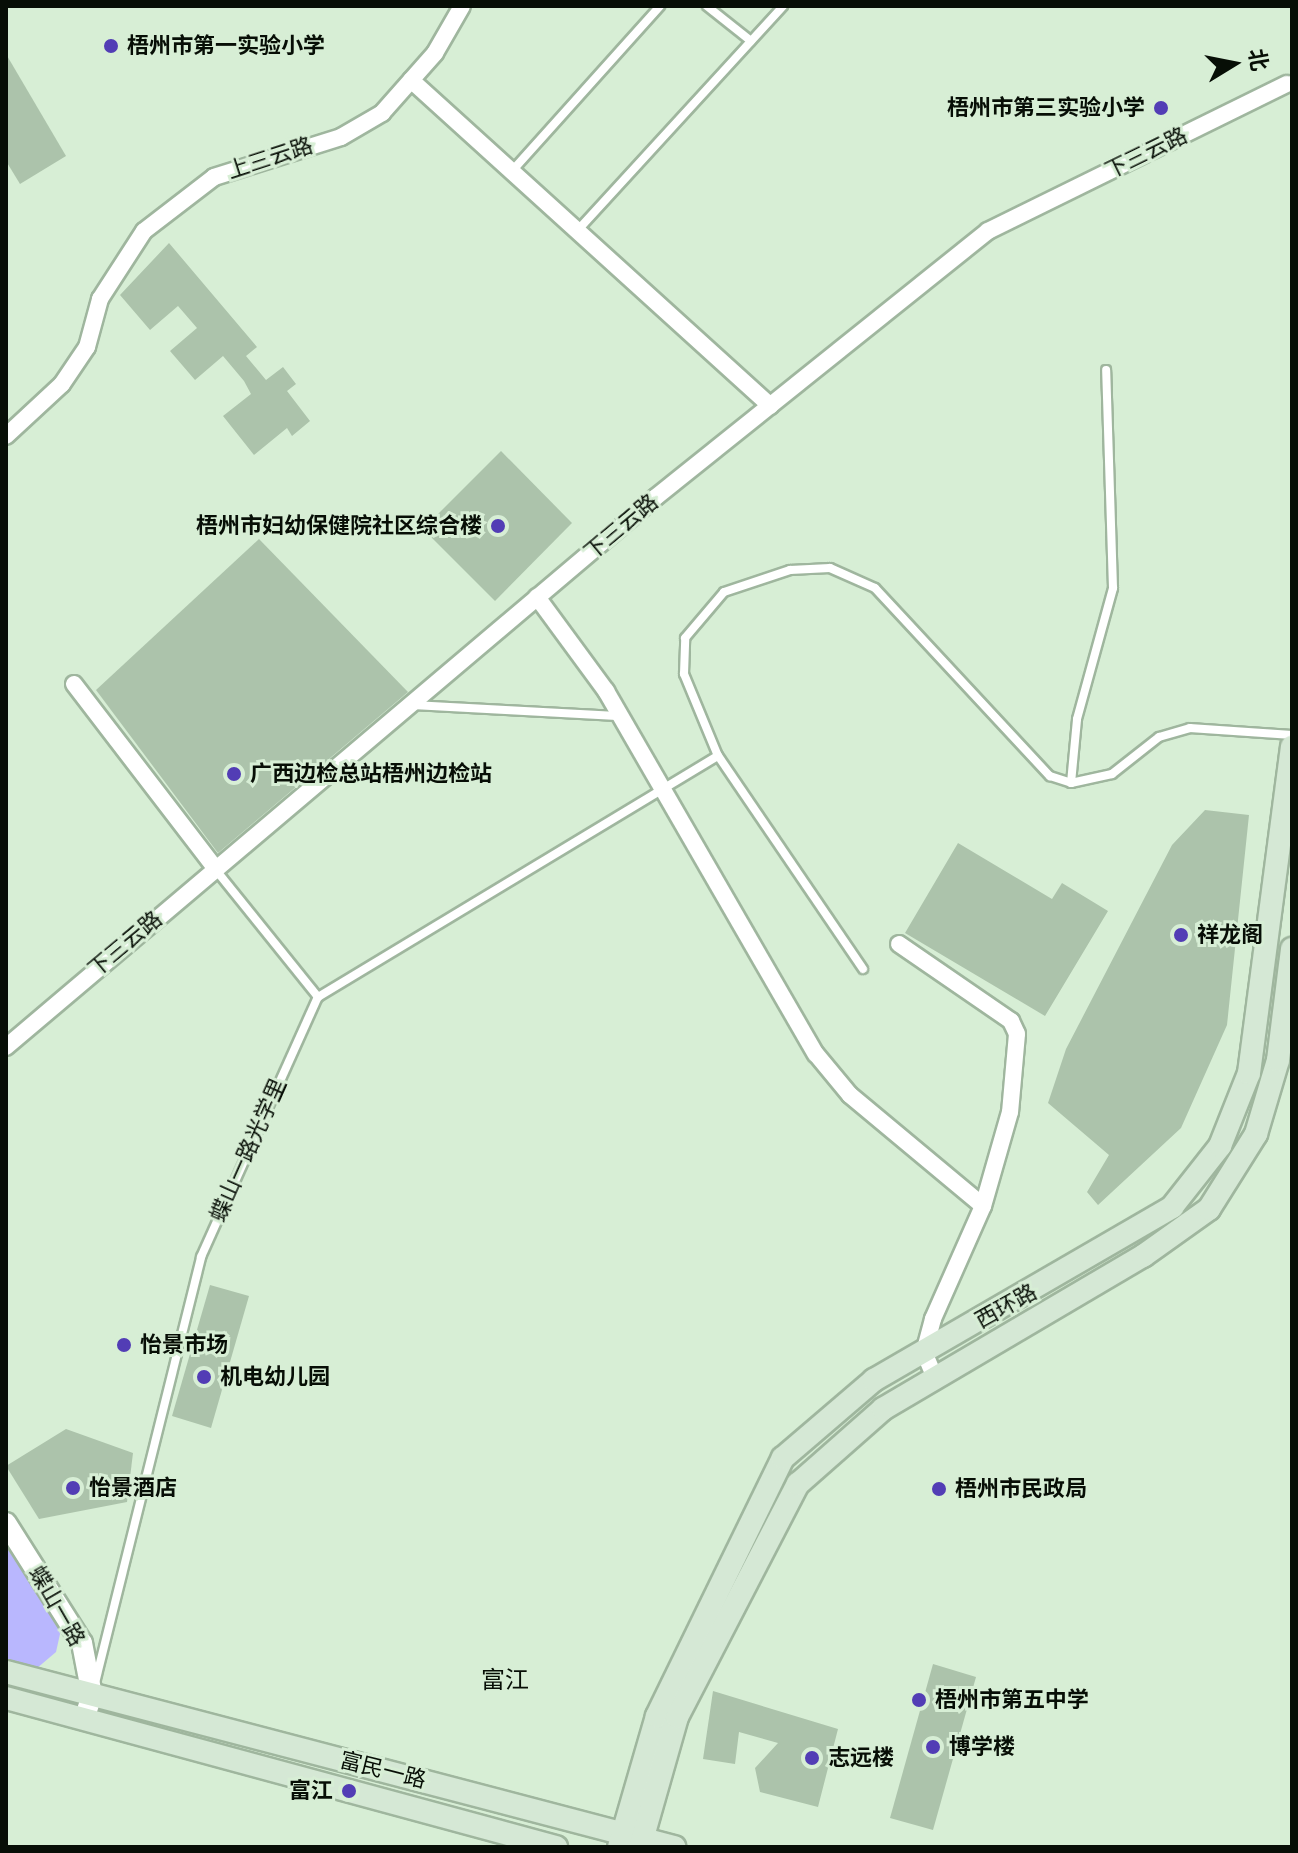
<!DOCTYPE html>
<html>
<head>
<meta charset="utf-8">
<style>
  body { margin:0 }
  #map { position:relative; width:1298px; height:1853px; overflow:hidden; background:#d7eed5; font-family:"Crimson Pro","Noto Sans SC",serif }
  div>[style] { position:absolute }
  .green>* { inset:0; background:#b9b7fe }
  .building>* { inset:0; background:#acc3ab }
  .roads { filter:drop-shadow(2px 0 #9fb69e) drop-shadow(-2px 0 #9fb69e) drop-shadow(0 2px #9fb69e) drop-shadow(0 -2px #9fb69e) }
  .service>* { height:8px; margin:-4px; padding:0 4px; transform-origin:4px; border-radius:4px; background:#fff }
  .minor>* { height:16px; margin:-8px; padding:0 8px; transform-origin:8px; border-radius:8px; background:#fff }
  .tertiary>* { height:20px; margin:-10px; padding:0 10px; transform-origin:10px; border-radius:10px; background:#fff }
  .secondary>* { height:22px; margin:-11px; padding:0 11px; transform-origin:11px; border-radius:11px; background:#d5e8d5 }
  .dots>* { width:22px; height:22px; translate:-50% -50%; box-sizing:border-box; border:4px solid #d7eed5; border-radius:50% }
  span { translate:-50% -50%; white-space:nowrap; text-align:center; line-height:1.15; -webkit-text-stroke:6px #d7eed5; paint-order:stroke }
  .poi-label { font-size:22px; color:#070e06; font-weight:700 }
  .left { translate:0 -50%; text-align:left }
  .right { translate:-100% -50%; text-align:right }
  .street-label { font-size:22px; color:#070e06 }
  .neighbourhood-label { font-size:24px; color:#070e06 }
  .frame { position:absolute; inset:0; border:8px solid #070e06; pointer-events:none }
  .north { position:absolute; left:1194px; top:24px; width:80px; height:80px; -webkit-text-stroke:6px #d7eed5; paint-order:stroke; rotate:80deg; font-size:22px; font-weight:700; line-height:32px; text-align:center; color:#070e06 }
  .north::after { content:''; display:block; margin:auto; width:28px; height:36px; background:#070e06; clip-path:polygon(50% 0,100% 100%,50% 72%,0 100%) }
</style>
</head>
<body>
<div id="map">
  <div class="green">
    <div style="clip-path:polygon(6px 1547px,62px 1625px,56px 1652px,36px 1669px,6px 1661px)"></div>
  </div>
  <div class="building">
    <div style="clip-path:polygon(6px 54px,66px 156px,20px 184px,6px 161px)"></div>
    <div style="clip-path:polygon(169px 243px,257px 347px,246px 356px,266px 380px,283px 367px,296px 384px,287px 391px,310px 421px,292px 436px,287px 428px,254px 455px,223px 416px,251px 394px,244px 381px,223px 356px,195px 380px,170px 351px,197px 328px,178px 306px,150px 330px,120px 295px)"></div>
    <div style="clip-path:polygon(501px 451px,572px 523px,495px 601px,423px 529px)"></div>
    <div style="clip-path:polygon(259px 539px,408px 692px,218px 853px,96px 690px)"></div>
    <div style="clip-path:polygon(1205px 810px,1249px 815px,1227px 1025px,1181px 1128px,1098px 1205px,1087px 1192px,1109px 1155px,1048px 1103px,1066px 1049px,1172px 845px)"></div>
    <div style="clip-path:polygon(958px 843px,1052px 899px,1062px 883px,1108px 911px,1045px 1016px,905px 933px)"></div>
    <div style="clip-path:polygon(210px 1285px,249px 1296px,211px 1428px,172px 1416px)"></div>
    <div style="clip-path:polygon(66px 1429px,133px 1453px,127px 1502px,39px 1519px,6px 1466px)"></div>
    <div style="clip-path:polygon(933px 1664px,976px 1677px,933px 1830px,890px 1818px)"></div>
    <div style="clip-path:polygon(713px 1691px,838px 1729px,818px 1807px,760px 1792px,755px 1768px,778px 1743px,739px 1732px,735px 1764px,703px 1759px)"></div>
  </div>
  <div class="roads">
    <div class="service">
      <div style="left:707px;top:6px;width:56px;rotate:38.5deg"></div>
      <div style="left:512px;top:171px;width:222px;rotate:-48.1deg"></div>
      <div style="left:577px;top:231px;width:305px;rotate:-47.5deg"></div>
      <div style="left:412px;top:705px;width:206px;rotate:3.1deg"></div>
      <div style="left:1071px;top:783px;width:64px;rotate:-84.6deg"></div>
      <div style="left:1077px;top:719px;width:136px;rotate:-74.6deg"></div>
      <div style="left:1113px;top:588px;width:218px;rotate:-91.8deg"></div>
      <div style="left:216px;top:870px;width:163px;rotate:51.2deg"></div>
      <div style="left:863px;top:969px;width:258px;rotate:-124.2deg"></div>
      <div style="left:718px;top:756px;width:89px;rotate:-112.5deg"></div>
      <div style="left:684px;top:674px;width:36px;rotate:-88deg"></div>
      <div style="left:685px;top:638px;width:60px;rotate:-49.7deg"></div>
      <div style="left:724px;top:592px;width:70px;rotate:-18.4deg"></div>
      <div style="left:790px;top:570px;width:40px;rotate:-2.9deg"></div>
      <div style="left:830px;top:568px;width:49px;rotate:24deg"></div>
      <div style="left:875px;top:588px;width:257px;rotate:47.1deg"></div>
      <div style="left:1050px;top:776px;width:22px;rotate:18deg"></div>
      <div style="left:1071px;top:783px;width:42px;rotate:-12.4deg"></div>
      <div style="left:1112px;top:774px;width:60px;rotate:-38.2deg"></div>
      <div style="left:1159px;top:737px;width:32px;rotate:-16deg"></div>
      <div style="left:1190px;top:728px;width:102px;rotate:3.9deg"></div>
      <div style="left:96px;top:1679px;width:435px;rotate:-76deg"></div>
      <div style="left:201px;top:1257px;width:285px;rotate:-65.8deg"></div>
      <div style="left:318px;top:997px;width:467px;rotate:-31.1deg"></div>
    </div>
    <div class="minor">
      <div style="left:411px;top:80px;width:485px;rotate:42.2deg"></div>
      <div style="left:6px;top:436px;width:76px;rotate:-42.9deg"></div>
      <div style="left:62px;top:384px;width:45px;rotate:-56deg"></div>
      <div style="left:87px;top:347px;width:50px;rotate:-74.8deg"></div>
      <div style="left:100px;top:299px;width:81px;rotate:-57.1deg"></div>
      <div style="left:144px;top:231px;width:88px;rotate:-37.6deg"></div>
      <div style="left:214px;top:177px;width:133px;rotate:-17.5deg"></div>
      <div style="left:341px;top:137px;width:48px;rotate:-30.3deg"></div>
      <div style="left:382px;top:113px;width:80px;rotate:-48.5deg"></div>
      <div style="left:435px;top:53px;width:54px;rotate:-60.1deg"></div>
      <div style="left:537px;top:597px;width:117px;rotate:53.7deg"></div>
      <div style="left:606px;top:691px;width:419px;rotate:60deg"></div>
      <div style="left:816px;top:1054px;width:53px;rotate:50.3deg"></div>
      <div style="left:850px;top:1095px;width:173px;rotate:39.8deg"></div>
      <div style="left:983px;top:1206px;width:124px;rotate:113.9deg"></div>
      <div style="left:933px;top:1319px;width:34px;rotate:105deg"></div>
      <div style="left:924px;top:1352px;width:26px;rotate:67deg"></div>
      <div style="left:74px;top:684px;width:232px;rotate:52.5deg"></div>
      <div style="left:899px;top:944px;width:136px;rotate:34.5deg"></div>
      <div style="left:1011px;top:1021px;width:14px;rotate:65deg"></div>
      <div style="left:1017px;top:1034px;width:78px;rotate:95.1deg"></div>
      <div style="left:1010px;top:1112px;width:98px;rotate:106deg"></div>
      <div style="left:6px;top:1047px;width:851px;rotate:-40.24deg"></div>
      <div style="left:656px;top:497px;width:425px;rotate:-38.7deg"></div>
      <div style="left:988px;top:231px;width:333px;rotate:-26.2deg"></div>
    </div>
    <div class="tertiary">
      <div style="left:6px;top:1523px;width:142px;rotate:57.7deg"></div>
      <div style="left:82px;top:1643px;width:53px;rotate:79.1deg"></div>
      <div style="left:92px;top:1695px;width:25px;rotate:108deg"></div>
    </div>
    <div class="secondary">
      <div style="left:6px;top:1672px;width:691px;rotate:14.68deg"></div>
      <div style="left:6px;top:1698px;width:570px;rotate:15.16deg"></div>
      <div style="left:619px;top:1847px;width:136px;rotate:-73.8deg"></div>
      <div style="left:657px;top:1716px;width:287px;rotate:-64deg"></div>
      <div style="left:783px;top:1458px;width:120px;rotate:-40.6deg"></div>
      <div style="left:874px;top:1380px;width:345px;rotate:-30.1deg"></div>
      <div style="left:1172px;top:1207px;width:78px;rotate:-51.8deg"></div>
      <div style="left:1220px;top:1146px;width:79px;rotate:-68.3deg"></div>
      <div style="left:1249px;top:1073px;width:329px;rotate:-82.5deg"></div>
      <div style="left:640px;top:1847px;width:135px;rotate:-74.1deg"></div>
      <div style="left:677px;top:1717px;width:263px;rotate:-62.6deg"></div>
      <div style="left:798px;top:1484px;width:113px;rotate:-41.4deg"></div>
      <div style="left:883px;top:1409px;width:302px;rotate:-30.5deg"></div>
      <div style="left:1143px;top:1256px;width:81px;rotate:-35.5deg"></div>
      <div style="left:1209px;top:1209px;width:89px;rotate:-57.9deg"></div>
      <div style="left:1256px;top:1134px;width:77px;rotate:-73.4deg"></div>
      <div style="left:1278px;top:1060px;width:112px;rotate:-82.8deg"></div>
    </div>
  </div>
  <div class="dots">
    <div style="left:111px;top:46px;background:#523db5"></div>
    <div style="left:1161px;top:108px;background:#523db5"></div>
    <div style="left:498px;top:526px;background:#523db5"></div>
    <div style="left:234px;top:774px;background:#523db5"></div>
    <div style="left:1181px;top:935px;background:#523db5"></div>
    <div style="left:124px;top:1345px;background:#523db5"></div>
    <div style="left:204px;top:1377px;background:#523db5"></div>
    <div style="left:73px;top:1488px;background:#523db5"></div>
    <div style="left:939px;top:1489px;background:#523db5"></div>
    <div style="left:919px;top:1700px;background:#523db5"></div>
    <div style="left:933px;top:1747px;background:#523db5"></div>
    <div style="left:812px;top:1758px;background:#523db5"></div>
    <div style="left:349px;top:1791px;background:#523db5"></div>
  </div>
  <div class="poi-label">
    <span class="left" style="left:127px;top:46px">梧州市第一实验小学</span>
    <span class="right" style="left:1145px;top:108px">梧州市第三实验小学</span>
    <span class="right" style="left:482px;top:526px">梧州市妇幼保健院社区综合楼</span>
    <span class="left" style="left:250px;top:774px">广西边检总站梧州边检站</span>
    <span class="left" style="left:1197px;top:935px">祥龙阁</span>
    <span class="left" style="left:140px;top:1345px">怡景市场</span>
    <span class="left" style="left:220px;top:1377px">机电幼儿园</span>
    <span class="left" style="left:89px;top:1488px">怡景酒店</span>
    <span class="left" style="left:955px;top:1489px">梧州市民政局</span>
    <span class="left" style="left:935px;top:1700px">梧州市第五中学</span>
    <span class="left" style="left:949px;top:1747px">博学楼</span>
    <span class="left" style="left:828px;top:1758px">志远楼</span>
    <span class="right" style="left:333px;top:1791px">富江</span>
  </div>
  <div class="street-label">
    <span style="left:1146px;top:153px;rotate:-26deg">下三云路</span>
    <span style="left:270px;top:158px;rotate:-18deg">上三云路</span>
    <span style="left:621px;top:527px;rotate:-40deg">下三云路</span>
    <span style="left:125px;top:944px;rotate:-40deg">下三云路</span>
    <span style="left:248px;top:1150px;rotate:-66deg">蝶山一路光学里</span>
    <span style="left:1006px;top:1306px;rotate:-29deg">西环路</span>
    <span style="left:57px;top:1606px;rotate:60deg">蝶山一路</span>
    <span style="left:383px;top:1770px;rotate:14deg">富民一路</span>
  </div>
  <div class="neighbourhood-label">
    <span style="left:505px;top:1680px">富江</span>
  </div>
  <div class="frame"></div>
  <div class="north">北</div>
</div>
</body>
</html>
